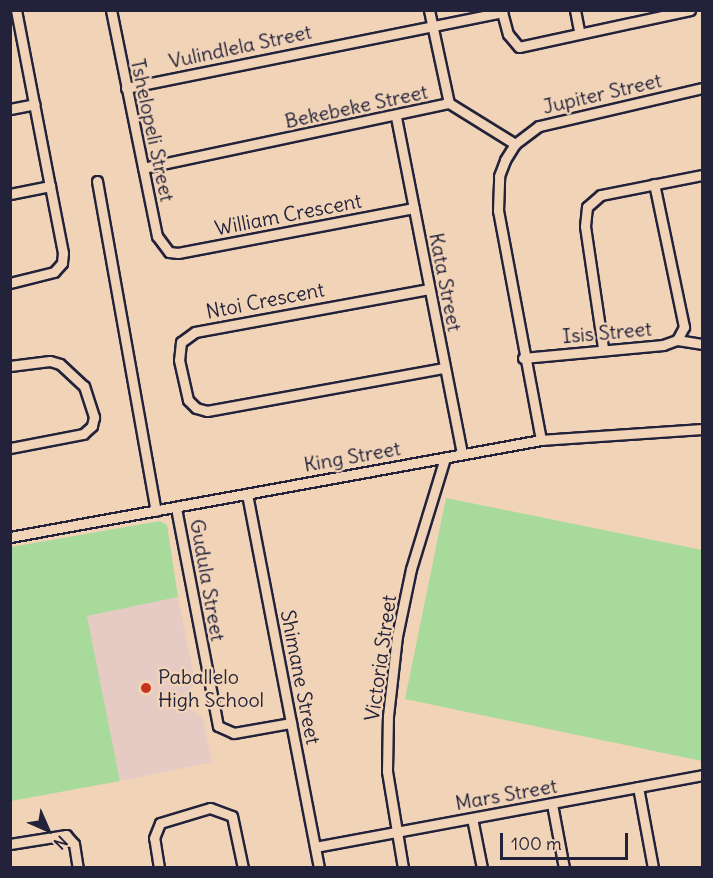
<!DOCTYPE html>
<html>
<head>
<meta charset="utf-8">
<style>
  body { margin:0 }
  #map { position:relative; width:713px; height:878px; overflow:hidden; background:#f1d3b7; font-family:Delius,sans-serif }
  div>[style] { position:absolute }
  .built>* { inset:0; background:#e6cbc5 }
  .green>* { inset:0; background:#a8da9c }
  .roads { filter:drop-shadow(2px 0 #22223b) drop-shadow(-2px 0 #22223b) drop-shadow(0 2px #22223b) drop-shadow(0 -2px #22223b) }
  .street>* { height:9px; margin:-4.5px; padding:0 4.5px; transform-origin:4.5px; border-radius:4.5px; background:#f1d3b7 }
  .dots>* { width:16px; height:16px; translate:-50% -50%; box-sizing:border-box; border:3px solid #f1d3b7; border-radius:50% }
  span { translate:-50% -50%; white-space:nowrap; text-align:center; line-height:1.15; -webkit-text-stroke:5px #f1d3b7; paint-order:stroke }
  .street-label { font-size:20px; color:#22223b }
  .poi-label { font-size:20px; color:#22223b }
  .left { translate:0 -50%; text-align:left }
  .frame { position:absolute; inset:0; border:12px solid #22223b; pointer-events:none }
  .north { position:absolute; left:18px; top:800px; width:60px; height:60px; -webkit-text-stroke:4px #f1d3b7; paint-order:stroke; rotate:135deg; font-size:16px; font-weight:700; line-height:24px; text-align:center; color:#22223b }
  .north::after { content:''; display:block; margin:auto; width:21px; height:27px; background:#22223b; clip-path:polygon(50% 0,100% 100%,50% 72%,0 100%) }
  .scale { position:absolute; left:500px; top:833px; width:128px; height:27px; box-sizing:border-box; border:3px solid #22223b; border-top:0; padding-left:8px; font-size:18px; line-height:21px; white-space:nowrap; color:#22223b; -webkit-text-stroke:4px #f1d3b7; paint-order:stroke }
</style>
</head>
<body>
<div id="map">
  <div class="built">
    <div style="clip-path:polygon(178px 597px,195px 682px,188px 694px,189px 708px,203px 718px,212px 762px,120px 781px,86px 616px)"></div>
  </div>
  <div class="green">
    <div style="clip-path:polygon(446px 498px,702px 550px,702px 761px,405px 699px)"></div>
    <div style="clip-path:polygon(160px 521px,167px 525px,178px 597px,87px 616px,120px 781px,11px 801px,11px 547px)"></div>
  </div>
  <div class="roads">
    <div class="street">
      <div style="left:16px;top:10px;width:179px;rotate:79.1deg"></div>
      <div style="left:111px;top:10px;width:231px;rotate:78.5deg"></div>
      <div style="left:157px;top:236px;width:20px;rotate:53deg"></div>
      <div style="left:169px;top:252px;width:9px;rotate:6deg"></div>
      <div style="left:178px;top:253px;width:240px;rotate:-10.8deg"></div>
      <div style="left:429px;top:10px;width:95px;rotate:77.9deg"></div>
      <div style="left:575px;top:10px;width:21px;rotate:79deg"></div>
      <div style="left:126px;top:88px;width:384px;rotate:-11.4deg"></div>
      <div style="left:502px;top:12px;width:23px;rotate:75deg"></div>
      <div style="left:508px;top:34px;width:17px;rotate:50deg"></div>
      <div style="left:519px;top:47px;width:175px;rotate:-12.2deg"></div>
      <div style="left:10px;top:109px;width:25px;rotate:-11deg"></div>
      <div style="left:396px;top:117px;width:343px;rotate:78.9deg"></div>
      <div style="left:143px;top:168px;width:313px;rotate:-12deg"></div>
      <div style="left:449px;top:103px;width:78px;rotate:31.8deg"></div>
      <div style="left:97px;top:181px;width:335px;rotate:79.9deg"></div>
      <div style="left:10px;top:194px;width:41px;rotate:-11.3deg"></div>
      <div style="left:50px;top:186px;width:68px;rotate:79deg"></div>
      <div style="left:63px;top:253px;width:10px;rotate:96deg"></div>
      <div style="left:62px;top:263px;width:12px;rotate:132deg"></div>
      <div style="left:54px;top:272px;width:45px;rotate:166deg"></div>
      <div style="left:429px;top:289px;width:238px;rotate:169.6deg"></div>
      <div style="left:195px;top:332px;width:17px;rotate:144deg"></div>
      <div style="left:181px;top:342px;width:18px;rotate:96deg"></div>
      <div style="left:179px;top:360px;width:41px;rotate:77.3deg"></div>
      <div style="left:188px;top:400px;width:11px;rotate:45deg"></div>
      <div style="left:196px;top:408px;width:11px;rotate:15deg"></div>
      <div style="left:207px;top:411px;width:241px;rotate:-10.3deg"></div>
      <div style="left:677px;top:340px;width:25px;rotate:9deg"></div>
      <div style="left:603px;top:348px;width:123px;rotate:-98.4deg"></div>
      <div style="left:585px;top:226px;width:19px;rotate:-84deg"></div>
      <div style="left:587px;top:207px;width:18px;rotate:-41deg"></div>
      <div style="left:601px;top:195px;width:103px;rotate:-11.2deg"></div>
      <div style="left:523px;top:358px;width:141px;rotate:-5.3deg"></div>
      <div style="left:663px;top:345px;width:15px;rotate:-20deg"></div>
      <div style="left:677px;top:340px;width:15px;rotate:-62deg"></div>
      <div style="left:684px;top:327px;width:146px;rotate:-101.8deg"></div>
      <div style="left:10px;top:366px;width:40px;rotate:-7.1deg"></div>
      <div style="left:50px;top:361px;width:10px;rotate:17deg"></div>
      <div style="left:60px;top:364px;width:33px;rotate:43deg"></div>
      <div style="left:84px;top:386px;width:33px;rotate:72deg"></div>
      <div style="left:94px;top:417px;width:9px;rotate:103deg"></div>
      <div style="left:92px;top:426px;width:12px;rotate:138deg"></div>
      <div style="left:83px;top:434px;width:74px;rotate:169.1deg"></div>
      <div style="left:541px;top:440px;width:233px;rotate:-100.6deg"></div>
      <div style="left:498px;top:211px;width:35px;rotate:-88deg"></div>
      <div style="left:499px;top:176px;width:17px;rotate:-69deg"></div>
      <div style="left:505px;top:160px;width:19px;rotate:-58deg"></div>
      <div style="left:515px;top:144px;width:30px;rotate:-37deg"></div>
      <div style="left:539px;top:126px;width:167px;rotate:-13.1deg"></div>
      <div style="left:247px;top:494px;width:381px;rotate:79.1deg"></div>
      <div style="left:176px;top:508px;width:222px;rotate:79.1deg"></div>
      <div style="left:218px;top:726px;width:17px;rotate:24deg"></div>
      <div style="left:234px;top:733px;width:58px;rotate:-10deg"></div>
      <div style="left:10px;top:537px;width:540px;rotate:-10.35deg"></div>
      <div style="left:541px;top:440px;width:161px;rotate:-3.9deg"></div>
      <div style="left:638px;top:787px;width:82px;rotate:79.5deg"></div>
      <div style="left:552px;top:804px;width:65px;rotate:79.4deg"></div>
      <div style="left:472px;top:818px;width:51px;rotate:78.7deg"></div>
      <div style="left:10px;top:844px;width:57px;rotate:-9.1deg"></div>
      <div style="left:66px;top:835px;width:12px;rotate:48deg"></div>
      <div style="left:74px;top:844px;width:24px;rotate:81deg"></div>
      <div style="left:315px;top:847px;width:394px;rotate:-10.5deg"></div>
      <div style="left:159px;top:868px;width:30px;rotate:-99deg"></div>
      <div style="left:154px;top:838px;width:16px;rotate:-68deg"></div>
      <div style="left:160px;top:823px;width:52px;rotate:-16.7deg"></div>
      <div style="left:210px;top:808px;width:23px;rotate:20deg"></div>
      <div style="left:232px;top:816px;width:53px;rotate:78.1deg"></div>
      <div style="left:403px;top:868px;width:98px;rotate:-99.4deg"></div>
      <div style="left:387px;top:771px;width:55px;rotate:-89deg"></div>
      <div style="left:388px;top:716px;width:81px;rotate:-83.6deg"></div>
      <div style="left:397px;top:636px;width:68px;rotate:-78.2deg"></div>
      <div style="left:411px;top:569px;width:116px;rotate:-73deg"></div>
    </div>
  </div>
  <div class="dots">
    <div style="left:146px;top:688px;background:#c8321e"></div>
  </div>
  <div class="street-label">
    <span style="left:240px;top:46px;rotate:-12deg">Vulindlela Street</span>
    <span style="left:602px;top:93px;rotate:-13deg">Jupiter Street</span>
    <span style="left:356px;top:106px;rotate:-12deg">Bekebeke Street</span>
    <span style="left:153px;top:130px;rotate:78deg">Tshelopeli Street</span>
    <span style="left:288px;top:214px;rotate:-11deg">William Crescent</span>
    <span style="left:446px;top:282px;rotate:79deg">Kata Street</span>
    <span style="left:265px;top:300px;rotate:-11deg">Ntoi Crescent</span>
    <span style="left:607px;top:332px;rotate:-5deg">Isis Street</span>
    <span style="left:352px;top:456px;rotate:-10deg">King Street</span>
    <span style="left:208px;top:580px;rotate:80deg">Gudula Street</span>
    <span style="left:380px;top:658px;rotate:-82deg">Victoria Street</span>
    <span style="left:301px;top:677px;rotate:79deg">Shimane Street</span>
    <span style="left:506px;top:794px;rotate:-10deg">Mars Street</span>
  </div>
  <div class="poi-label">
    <span class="left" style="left:158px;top:688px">Paballelo<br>High School</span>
  </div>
  <div class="frame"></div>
  <div class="north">N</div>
  <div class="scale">100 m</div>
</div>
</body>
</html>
